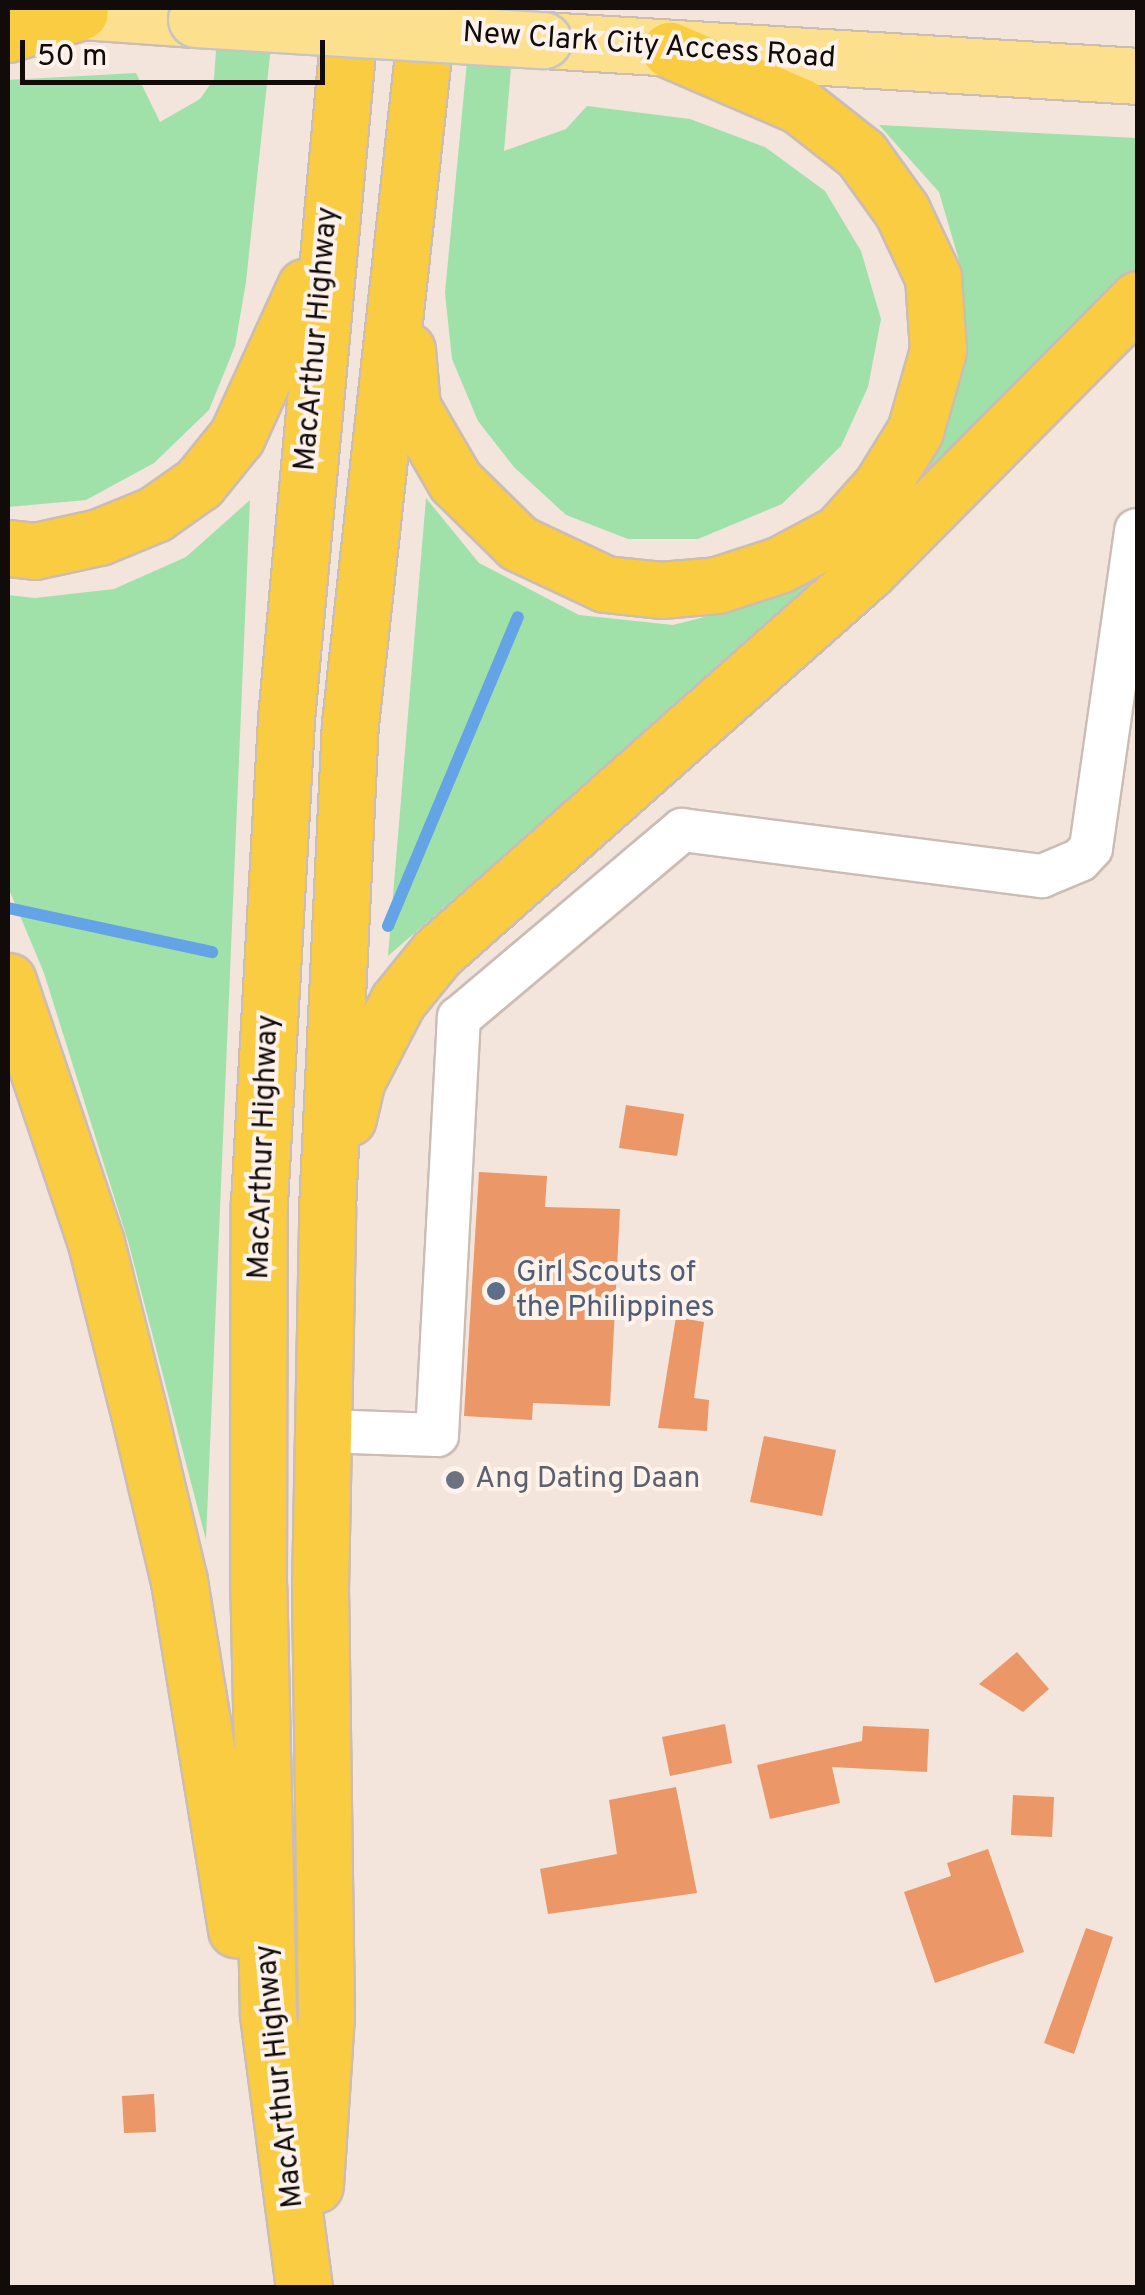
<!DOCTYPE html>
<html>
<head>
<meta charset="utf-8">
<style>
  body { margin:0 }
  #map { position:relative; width:1145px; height:2295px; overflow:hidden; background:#f3e4dc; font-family:Overpass,sans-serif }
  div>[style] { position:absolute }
  .green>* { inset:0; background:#9fe1a9 }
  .stream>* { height:12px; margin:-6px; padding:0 6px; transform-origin:6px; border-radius:6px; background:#63a3e6 }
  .building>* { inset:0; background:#eb9767 }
  .roads { filter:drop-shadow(2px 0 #cbbcb4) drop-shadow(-2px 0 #cbbcb4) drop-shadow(0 2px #cbbcb4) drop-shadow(0 -2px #cbbcb4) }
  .minor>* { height:42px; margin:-21px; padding:0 21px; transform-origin:21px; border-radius:21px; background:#fff }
  .major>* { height:55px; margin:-27.5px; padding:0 27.5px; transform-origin:27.5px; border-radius:27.5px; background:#fce08e }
  .highway>* { height:55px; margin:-27.5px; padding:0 27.5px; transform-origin:27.5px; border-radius:27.5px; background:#facc42 }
  .bridges { filter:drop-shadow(2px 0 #c6c5c4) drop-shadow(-2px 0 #c6c5c4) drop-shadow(0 2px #c6c5c4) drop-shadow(0 -2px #c6c5c4) }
  .major-bridge>* { height:55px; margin:-27.5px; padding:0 27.5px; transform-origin:27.5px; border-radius:27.5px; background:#fce08e }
  .dots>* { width:28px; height:28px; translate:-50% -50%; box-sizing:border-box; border:5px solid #fef2eb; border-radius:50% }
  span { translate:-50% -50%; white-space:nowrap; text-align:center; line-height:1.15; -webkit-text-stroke:8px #fef2eb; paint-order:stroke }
  .street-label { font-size:30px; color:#110c0a }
  .service-label { font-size:30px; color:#4e5e75 }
  .left { translate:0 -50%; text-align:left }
  .worship-label { font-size:30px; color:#5b616d }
  .frame { position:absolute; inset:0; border:10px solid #110c0a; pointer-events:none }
  .scale { position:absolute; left:20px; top:40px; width:305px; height:45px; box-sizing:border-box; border:5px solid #110c0a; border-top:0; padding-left:12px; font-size:30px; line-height:35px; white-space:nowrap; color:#110c0a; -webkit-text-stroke:8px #fef2eb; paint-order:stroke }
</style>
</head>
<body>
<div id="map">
  <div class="green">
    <div style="clip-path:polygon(219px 8px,275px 8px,246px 282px,235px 346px,209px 410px,154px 463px,86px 500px,8px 507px,8px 80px,136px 73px,160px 122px,200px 99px,214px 79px)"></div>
    <div style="clip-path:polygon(472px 8px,516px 8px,504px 151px,566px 129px,587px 106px,690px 119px,765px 147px,825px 191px,861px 251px,881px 319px,868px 387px,841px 446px,782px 504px,698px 539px,628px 539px,566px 515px,514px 467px,478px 421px,452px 359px,445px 293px)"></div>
    <div style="clip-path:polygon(879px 125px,1137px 138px,1137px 270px,834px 568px,388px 956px,426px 498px,479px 563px,579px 615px,673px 625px,755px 604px,810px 570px,943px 434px,966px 352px,960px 264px,939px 192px)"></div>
    <div style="clip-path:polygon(250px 500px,206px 1540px,128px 1241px,44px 973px,8px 887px,8px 595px,35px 598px,114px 589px,186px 557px)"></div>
  </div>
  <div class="stream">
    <div style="left:8px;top:908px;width:209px;rotate:12.2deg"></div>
    <div style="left:388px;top:926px;width:335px;rotate:-67.2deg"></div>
  </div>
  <div class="building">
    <div style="clip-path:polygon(626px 1105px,684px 1114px,677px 1156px,619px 1148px)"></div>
    <div style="clip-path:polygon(479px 1172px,547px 1176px,545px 1207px,620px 1209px,610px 1406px,533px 1403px,532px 1420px,464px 1416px)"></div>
    <div style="clip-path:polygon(676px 1317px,704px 1322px,694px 1398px,709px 1400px,707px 1431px,658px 1428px)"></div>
    <div style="clip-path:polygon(764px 1436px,836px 1450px,822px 1516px,750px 1502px)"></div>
    <div style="clip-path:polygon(1017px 1652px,1049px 1689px,1023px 1712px,979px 1684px)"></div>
    <div style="clip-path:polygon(725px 1724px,732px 1763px,670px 1776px,662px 1737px)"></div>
    <div style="clip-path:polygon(863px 1726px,929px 1729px,927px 1772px,832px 1767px,840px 1803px,770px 1819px,757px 1765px,862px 1741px)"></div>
    <div style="clip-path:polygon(676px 1787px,697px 1893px,548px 1914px,540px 1869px,617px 1854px,609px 1800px)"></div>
    <div style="clip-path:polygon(1013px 1795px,1054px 1797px,1052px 1837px,1011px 1835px)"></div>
    <div style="clip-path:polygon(988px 1849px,1024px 1952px,935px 1983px,904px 1892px,951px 1876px,947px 1863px)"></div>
    <div style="clip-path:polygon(1086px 1928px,1113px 1937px,1074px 2054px,1044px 2043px)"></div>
    <div style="clip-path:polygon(154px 2094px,156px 2132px,124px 2133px,122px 2096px)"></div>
  </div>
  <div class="roads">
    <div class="minor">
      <div style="left:323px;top:1431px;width:114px;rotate:2deg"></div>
      <div style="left:437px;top:1435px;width:418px;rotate:-87deg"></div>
      <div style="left:459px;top:1018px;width:292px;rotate:-40.1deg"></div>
      <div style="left:682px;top:830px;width:363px;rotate:7.3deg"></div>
      <div style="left:1042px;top:876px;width:41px;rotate:-22.8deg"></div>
      <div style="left:1080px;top:860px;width:16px;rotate:-47deg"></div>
      <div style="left:1091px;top:848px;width:321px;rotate:-81.9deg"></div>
    </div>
    <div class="major">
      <div style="left:41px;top:8px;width:155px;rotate:4.1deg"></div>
      <div style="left:543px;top:40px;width:596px;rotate:3.46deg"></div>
    </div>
    <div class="highway">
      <div style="left:8px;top:34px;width:75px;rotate:-17deg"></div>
      <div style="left:407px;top:350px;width:57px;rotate:85deg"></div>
      <div style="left:412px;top:407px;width:86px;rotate:59.8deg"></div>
      <div style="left:455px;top:481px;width:88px;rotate:44.5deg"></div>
      <div style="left:518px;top:543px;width:96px;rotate:25.2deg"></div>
      <div style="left:605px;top:584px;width:56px;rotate:6.1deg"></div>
      <div style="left:661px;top:590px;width:56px;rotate:-5.1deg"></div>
      <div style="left:717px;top:585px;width:65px;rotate:-17.9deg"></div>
      <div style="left:779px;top:565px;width:68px;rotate:-28.1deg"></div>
      <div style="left:839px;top:533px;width:63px;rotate:-48.2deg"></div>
      <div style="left:881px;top:486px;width:65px;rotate:-58.3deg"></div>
      <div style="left:915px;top:431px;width:84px;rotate:-74.1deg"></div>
      <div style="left:938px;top:350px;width:73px;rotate:-93.9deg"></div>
      <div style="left:933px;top:277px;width:73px;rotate:-115.2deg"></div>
      <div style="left:902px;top:211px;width:70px;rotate:-125.7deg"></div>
      <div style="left:861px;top:154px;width:78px;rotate:-141.8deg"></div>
      <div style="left:800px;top:106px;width:142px;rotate:-156.7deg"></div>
      <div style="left:8px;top:548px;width:27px;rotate:6deg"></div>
      <div style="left:35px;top:551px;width:66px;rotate:-12.3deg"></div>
      <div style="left:99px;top:537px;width:61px;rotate:-22.3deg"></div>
      <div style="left:155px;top:514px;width:54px;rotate:-35.2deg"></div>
      <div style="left:199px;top:483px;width:60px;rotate:-51deg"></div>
      <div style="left:237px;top:436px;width:164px;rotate:-65.5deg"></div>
      <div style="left:8px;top:981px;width:276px;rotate:71.4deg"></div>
      <div style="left:96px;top:1243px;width:175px;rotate:75.8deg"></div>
      <div style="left:139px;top:1413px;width:173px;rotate:76.6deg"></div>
      <div style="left:179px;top:1581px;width:353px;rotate:80.7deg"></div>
      <div style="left:348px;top:1118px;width:37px;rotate:-77deg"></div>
      <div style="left:356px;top:1082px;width:91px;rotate:-62.6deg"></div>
      <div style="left:398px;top:1001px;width:62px;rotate:-50.9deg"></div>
      <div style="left:437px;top:953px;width:576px;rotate:-41.55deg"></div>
      <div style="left:868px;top:571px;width:383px;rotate:-45.2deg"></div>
      <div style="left:315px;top:2185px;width:169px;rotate:-86.3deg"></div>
      <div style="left:326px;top:2016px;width:427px;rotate:-90.8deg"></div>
      <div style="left:320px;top:1589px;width:380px;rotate:-88.9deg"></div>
      <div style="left:327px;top:1209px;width:486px;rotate:-87.3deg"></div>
      <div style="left:350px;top:724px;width:720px;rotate:-83.78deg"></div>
      <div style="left:304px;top:2288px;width:276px;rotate:-97.5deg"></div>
      <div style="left:268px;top:2014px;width:428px;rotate:-91.3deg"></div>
      <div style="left:258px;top:1586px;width:383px;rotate:-89.9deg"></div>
      <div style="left:259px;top:1203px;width:485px;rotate:-86.8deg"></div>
      <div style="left:286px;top:719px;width:714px;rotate:-84.78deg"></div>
    </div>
  </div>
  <div class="bridges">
    <div class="major-bridge">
      <div style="left:196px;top:19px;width:348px;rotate:3.5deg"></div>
    </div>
  </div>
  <div class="dots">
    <div style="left:496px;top:1291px;background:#5c6f8a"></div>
    <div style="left:455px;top:1480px;background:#6b7280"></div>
  </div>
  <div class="street-label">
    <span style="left:649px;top:47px;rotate:4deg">New Clark City Access Road</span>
    <span style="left:318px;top:339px;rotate:-85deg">MacArthur Highway</span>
    <span style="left:265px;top:1147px;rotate:-88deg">MacArthur Highway</span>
    <span style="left:281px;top:2076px;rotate:-96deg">MacArthur Highway</span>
  </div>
  <div class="service-label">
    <span class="left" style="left:516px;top:1291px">Girl Scouts of<br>the Philippines</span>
  </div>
  <div class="worship-label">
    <span class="left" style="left:475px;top:1480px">Ang Dating Daan</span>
  </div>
  <div class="frame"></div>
  <div class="scale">50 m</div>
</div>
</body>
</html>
